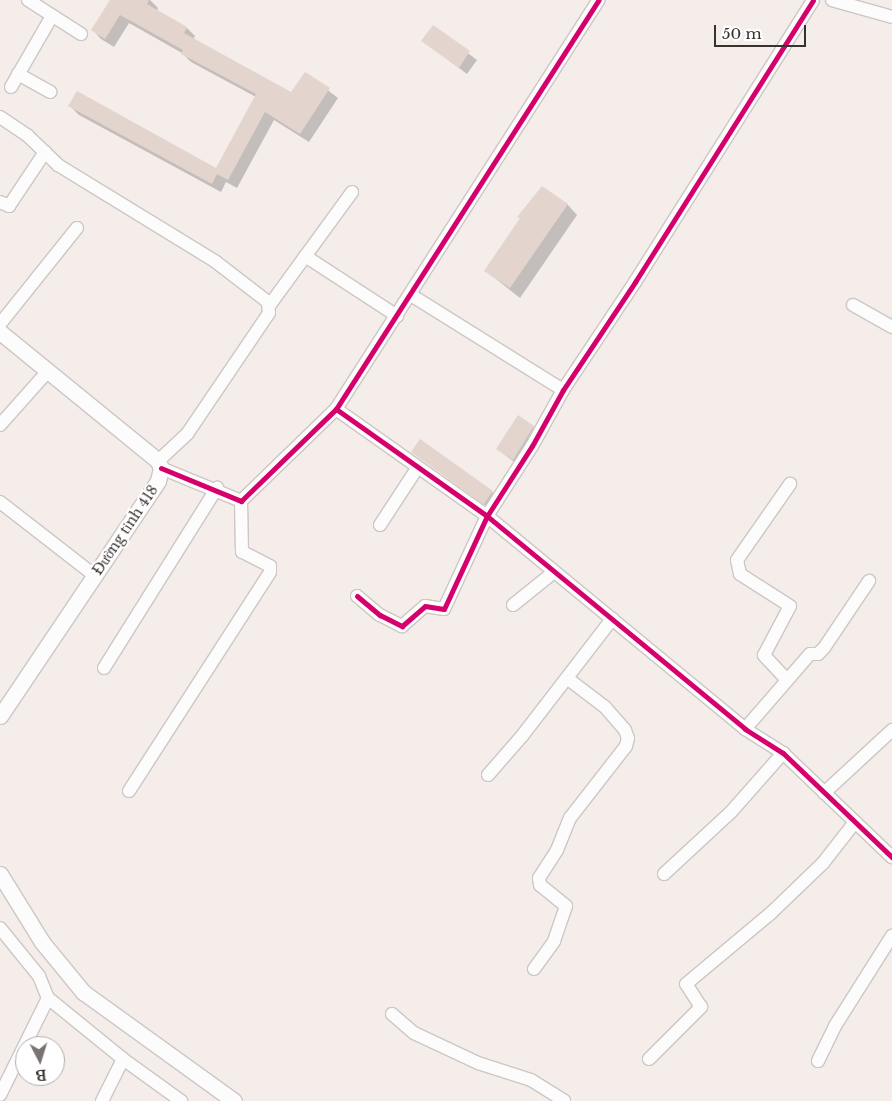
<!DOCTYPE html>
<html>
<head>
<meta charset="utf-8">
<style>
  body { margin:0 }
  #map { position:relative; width:892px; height:1101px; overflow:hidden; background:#f4edea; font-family:"Libre Baskerville",serif }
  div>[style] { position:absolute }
  .shadow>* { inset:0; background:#0003 }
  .building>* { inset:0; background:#e3d4ce }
  .roads { filter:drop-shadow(1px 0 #ccc7c5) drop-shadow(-1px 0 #ccc7c5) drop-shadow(0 1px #ccc7c5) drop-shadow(0 -1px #ccc7c5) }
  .minor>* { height:12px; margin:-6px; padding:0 6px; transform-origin:6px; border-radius:6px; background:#fdfcfc }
  .major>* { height:15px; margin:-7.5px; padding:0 7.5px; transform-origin:7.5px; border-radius:7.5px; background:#fdfcfc }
  .cycleway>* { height:5px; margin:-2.5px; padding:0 2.5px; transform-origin:2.5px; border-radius:2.5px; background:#d6006c }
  span { translate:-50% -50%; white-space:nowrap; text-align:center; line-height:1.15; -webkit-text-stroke:4.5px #fff; paint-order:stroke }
  .street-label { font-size:14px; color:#373230 }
  .north { position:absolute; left:15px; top:1036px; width:50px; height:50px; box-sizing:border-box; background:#fff; border:1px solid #afadac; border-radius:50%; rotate:175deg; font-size:14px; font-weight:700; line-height:20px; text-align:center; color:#373230 }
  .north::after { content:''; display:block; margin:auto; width:18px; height:22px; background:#797371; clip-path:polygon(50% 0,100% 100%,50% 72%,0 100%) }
  .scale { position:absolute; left:714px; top:25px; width:92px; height:22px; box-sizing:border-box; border:2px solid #373230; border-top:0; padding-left:6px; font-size:15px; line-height:18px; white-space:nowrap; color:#373230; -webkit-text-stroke:4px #fff; paint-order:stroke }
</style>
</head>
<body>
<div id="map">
  <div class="shadow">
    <div style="clip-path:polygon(111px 0,150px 0,158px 8px,157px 11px,187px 28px,195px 36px,193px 40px,292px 93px,305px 73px,338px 98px,309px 142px,274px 120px,237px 188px,226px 182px,221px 192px,79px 115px,70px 106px,216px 170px,256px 97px,191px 62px,182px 53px,129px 23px,114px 47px,101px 39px,93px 30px)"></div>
    <div style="clip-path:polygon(433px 27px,477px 60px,467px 74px,423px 41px)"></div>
    <div style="clip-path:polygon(567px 204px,577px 215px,520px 298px,486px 271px)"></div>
    <div style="clip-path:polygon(533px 427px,541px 434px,521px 467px,497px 449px)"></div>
    <div style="clip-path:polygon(412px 452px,492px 492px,500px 499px,492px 510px)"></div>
  </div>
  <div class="building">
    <div style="clip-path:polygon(110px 0,149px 0,147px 4px,187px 27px,184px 33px,291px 92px,305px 72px,330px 88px,300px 134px,265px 112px,228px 180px,217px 174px,212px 184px,68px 106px,77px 91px,216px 168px,256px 94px,181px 54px,183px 50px,120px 15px,105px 39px,91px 30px)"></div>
    <div style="clip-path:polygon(433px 25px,470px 51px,459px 68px,421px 41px)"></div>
    <div style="clip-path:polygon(542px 186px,568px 204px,510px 288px,484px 271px,520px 218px,517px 217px)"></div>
    <div style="clip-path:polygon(518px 415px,534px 426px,513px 460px,496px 449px)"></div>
    <div style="clip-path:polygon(420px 439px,493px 491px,484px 504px,411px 452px)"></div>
  </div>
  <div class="roads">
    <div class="minor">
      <div style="left:28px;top:0;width:63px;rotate:32.7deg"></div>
      <div style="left:832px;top:0;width:62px;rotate:15.8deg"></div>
      <div style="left:18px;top:74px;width:37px;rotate:29deg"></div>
      <div style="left:11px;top:87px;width:82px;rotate:-60deg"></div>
      <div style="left:0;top:117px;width:34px;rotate:34deg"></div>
      <div style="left:28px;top:136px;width:42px;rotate:44deg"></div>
      <div style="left:58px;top:165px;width:185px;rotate:31.5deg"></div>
      <div style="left:216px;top:262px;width:66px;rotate:37.6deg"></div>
      <div style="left:268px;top:302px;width:11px;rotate:85deg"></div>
      <div style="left:269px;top:313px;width:146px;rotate:124.1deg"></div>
      <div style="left:187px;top:434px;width:40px;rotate:137deg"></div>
      <div style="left:0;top:202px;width:10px;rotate:24deg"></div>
      <div style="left:9px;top:206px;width:65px;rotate:-56.3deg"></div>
      <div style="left:305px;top:256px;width:110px;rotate:33.1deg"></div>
      <div style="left:411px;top:295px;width:179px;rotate:32deg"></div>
      <div style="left:853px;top:305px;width:45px;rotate:29.4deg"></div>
      <div style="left:269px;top:306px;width:141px;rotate:-53.9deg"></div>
      <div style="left:0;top:324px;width:123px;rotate:-51.3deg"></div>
      <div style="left:336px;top:409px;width:185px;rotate:35.3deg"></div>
      <div style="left:487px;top:516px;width:335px;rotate:39.5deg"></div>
      <div style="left:745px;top:729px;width:45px;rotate:32.3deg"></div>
      <div style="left:783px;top:753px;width:151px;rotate:43.7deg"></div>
      <div style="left:0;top:425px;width:72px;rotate:-48.4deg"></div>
      <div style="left:161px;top:468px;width:87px;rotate:22.4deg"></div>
      <div style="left:241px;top:501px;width:132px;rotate:-44.1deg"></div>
      <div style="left:336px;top:409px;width:486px;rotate:-57.3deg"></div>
      <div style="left:0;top:502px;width:119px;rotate:37.8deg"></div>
      <div style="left:380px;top:525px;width:69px;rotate:-56.8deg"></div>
      <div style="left:357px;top:596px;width:30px;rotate:40deg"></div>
      <div style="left:380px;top:615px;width:25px;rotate:27deg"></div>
      <div style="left:402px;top:626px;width:30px;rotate:-41deg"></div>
      <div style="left:425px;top:606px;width:19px;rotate:9deg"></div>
      <div style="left:444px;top:609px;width:102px;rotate:-65.2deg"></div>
      <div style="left:487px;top:516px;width:83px;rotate:-57.3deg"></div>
      <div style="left:532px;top:446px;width:64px;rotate:-61deg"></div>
      <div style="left:563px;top:390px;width:130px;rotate:-56.3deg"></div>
      <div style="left:635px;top:282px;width:333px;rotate:-57.7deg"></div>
      <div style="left:513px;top:605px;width:53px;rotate:-38.8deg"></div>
      <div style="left:104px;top:668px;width:213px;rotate:-57.9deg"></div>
      <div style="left:787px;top:680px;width:34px;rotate:-133deg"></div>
      <div style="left:764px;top:655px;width:55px;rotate:-62deg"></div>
      <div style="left:790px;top:606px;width:59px;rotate:-147.4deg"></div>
      <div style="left:740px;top:574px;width:14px;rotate:-102deg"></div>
      <div style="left:737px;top:560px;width:93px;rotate:-55.1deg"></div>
      <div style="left:745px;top:729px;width:99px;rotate:-49.1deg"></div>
      <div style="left:810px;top:654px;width:8px"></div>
      <div style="left:818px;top:654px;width:8px;rotate:-45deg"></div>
      <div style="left:824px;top:648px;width:81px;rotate:-56.1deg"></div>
      <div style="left:488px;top:775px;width:52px;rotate:-48.9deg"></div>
      <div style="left:522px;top:736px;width:148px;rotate:-52.4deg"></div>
      <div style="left:129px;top:791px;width:260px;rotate:-57.2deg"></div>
      <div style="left:270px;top:572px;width:6px;rotate:-90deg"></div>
      <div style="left:270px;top:566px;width:31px;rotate:-153deg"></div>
      <div style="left:242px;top:552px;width:51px;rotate:-91.1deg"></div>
      <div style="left:824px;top:793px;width:93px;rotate:-42.8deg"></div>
      <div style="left:664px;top:874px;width:91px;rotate:-42.8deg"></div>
      <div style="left:731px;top:812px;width:79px;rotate:-48.6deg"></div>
      <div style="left:0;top:928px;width:62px;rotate:50.9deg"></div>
      <div style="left:39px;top:976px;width:24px;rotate:68deg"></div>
      <div style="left:48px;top:998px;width:108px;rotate:116.3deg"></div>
      <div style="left:534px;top:969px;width:34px;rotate:-54deg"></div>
      <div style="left:554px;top:941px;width:37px;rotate:-71deg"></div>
      <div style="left:566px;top:906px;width:33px;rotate:-141deg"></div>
      <div style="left:540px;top:885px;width:7px;rotate:-98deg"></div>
      <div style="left:539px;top:878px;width:33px;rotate:-57deg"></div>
      <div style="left:557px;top:850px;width:35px;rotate:-68deg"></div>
      <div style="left:570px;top:818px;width:91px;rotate:-52.1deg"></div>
      <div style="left:626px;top:746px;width:8px;rotate:-76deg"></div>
      <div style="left:628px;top:738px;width:9px;rotate:-111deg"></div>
      <div style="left:625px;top:730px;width:30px;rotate:-131deg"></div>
      <div style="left:605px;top:707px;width:48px;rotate:-142.7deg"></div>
      <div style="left:48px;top:998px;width:97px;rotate:39.1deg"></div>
      <div style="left:123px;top:1059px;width:72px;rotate:35.9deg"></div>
      <div style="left:392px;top:1014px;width:29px;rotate:41deg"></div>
      <div style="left:414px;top:1033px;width:71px;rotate:25.1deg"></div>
      <div style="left:478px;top:1063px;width:56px;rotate:17.8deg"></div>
      <div style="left:531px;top:1080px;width:39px;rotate:32deg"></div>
      <div style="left:649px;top:1059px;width:74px;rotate:-45deg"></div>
      <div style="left:701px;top:1007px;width:27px;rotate:-123deg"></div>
      <div style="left:686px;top:984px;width:111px;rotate:-39.9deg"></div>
      <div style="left:771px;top:913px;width:72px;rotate:-43.9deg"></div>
      <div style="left:823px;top:863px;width:52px;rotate:-52deg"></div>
      <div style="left:818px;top:1061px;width:39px;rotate:-64deg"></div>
      <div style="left:835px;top:1026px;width:107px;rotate:-57.7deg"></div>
      <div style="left:102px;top:1101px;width:47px;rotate:-63.4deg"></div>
    </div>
    <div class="major">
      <div style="left:0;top:332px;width:204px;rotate:39.2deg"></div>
      <div style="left:158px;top:461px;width:8px;rotate:67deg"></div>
      <div style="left:161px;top:468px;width:13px;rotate:103deg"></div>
      <div style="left:158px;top:481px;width:283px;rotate:123.9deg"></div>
      <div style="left:0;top:874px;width:80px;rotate:58.3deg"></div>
      <div style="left:42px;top:942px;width:65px;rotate:50.6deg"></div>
      <div style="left:83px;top:992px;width:186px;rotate:35.8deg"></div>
    </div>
  </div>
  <div class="cycleway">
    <div style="left:336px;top:409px;width:185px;rotate:35.3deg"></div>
    <div style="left:487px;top:516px;width:335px;rotate:39.5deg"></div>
    <div style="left:745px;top:729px;width:45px;rotate:32.3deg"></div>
    <div style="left:783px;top:753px;width:151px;rotate:43.7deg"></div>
    <div style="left:161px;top:468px;width:87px;rotate:22.4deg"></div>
    <div style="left:241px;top:501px;width:132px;rotate:-44.1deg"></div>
    <div style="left:336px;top:409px;width:486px;rotate:-57.3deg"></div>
    <div style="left:357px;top:596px;width:30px;rotate:40deg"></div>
    <div style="left:380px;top:615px;width:25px;rotate:27deg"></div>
    <div style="left:402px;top:626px;width:30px;rotate:-41deg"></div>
    <div style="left:425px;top:606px;width:19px;rotate:9deg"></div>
    <div style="left:444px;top:609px;width:102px;rotate:-65.2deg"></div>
    <div style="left:487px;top:516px;width:83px;rotate:-57.3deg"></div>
    <div style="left:532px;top:446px;width:64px;rotate:-61deg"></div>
    <div style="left:563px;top:390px;width:130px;rotate:-56.3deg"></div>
    <div style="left:635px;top:282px;width:333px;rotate:-57.7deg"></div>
  </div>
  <div class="street-label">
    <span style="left:125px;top:530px;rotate:-56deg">Đường tỉnh 418</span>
  </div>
  <div class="north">B</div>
  <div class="scale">50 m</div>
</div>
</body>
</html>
